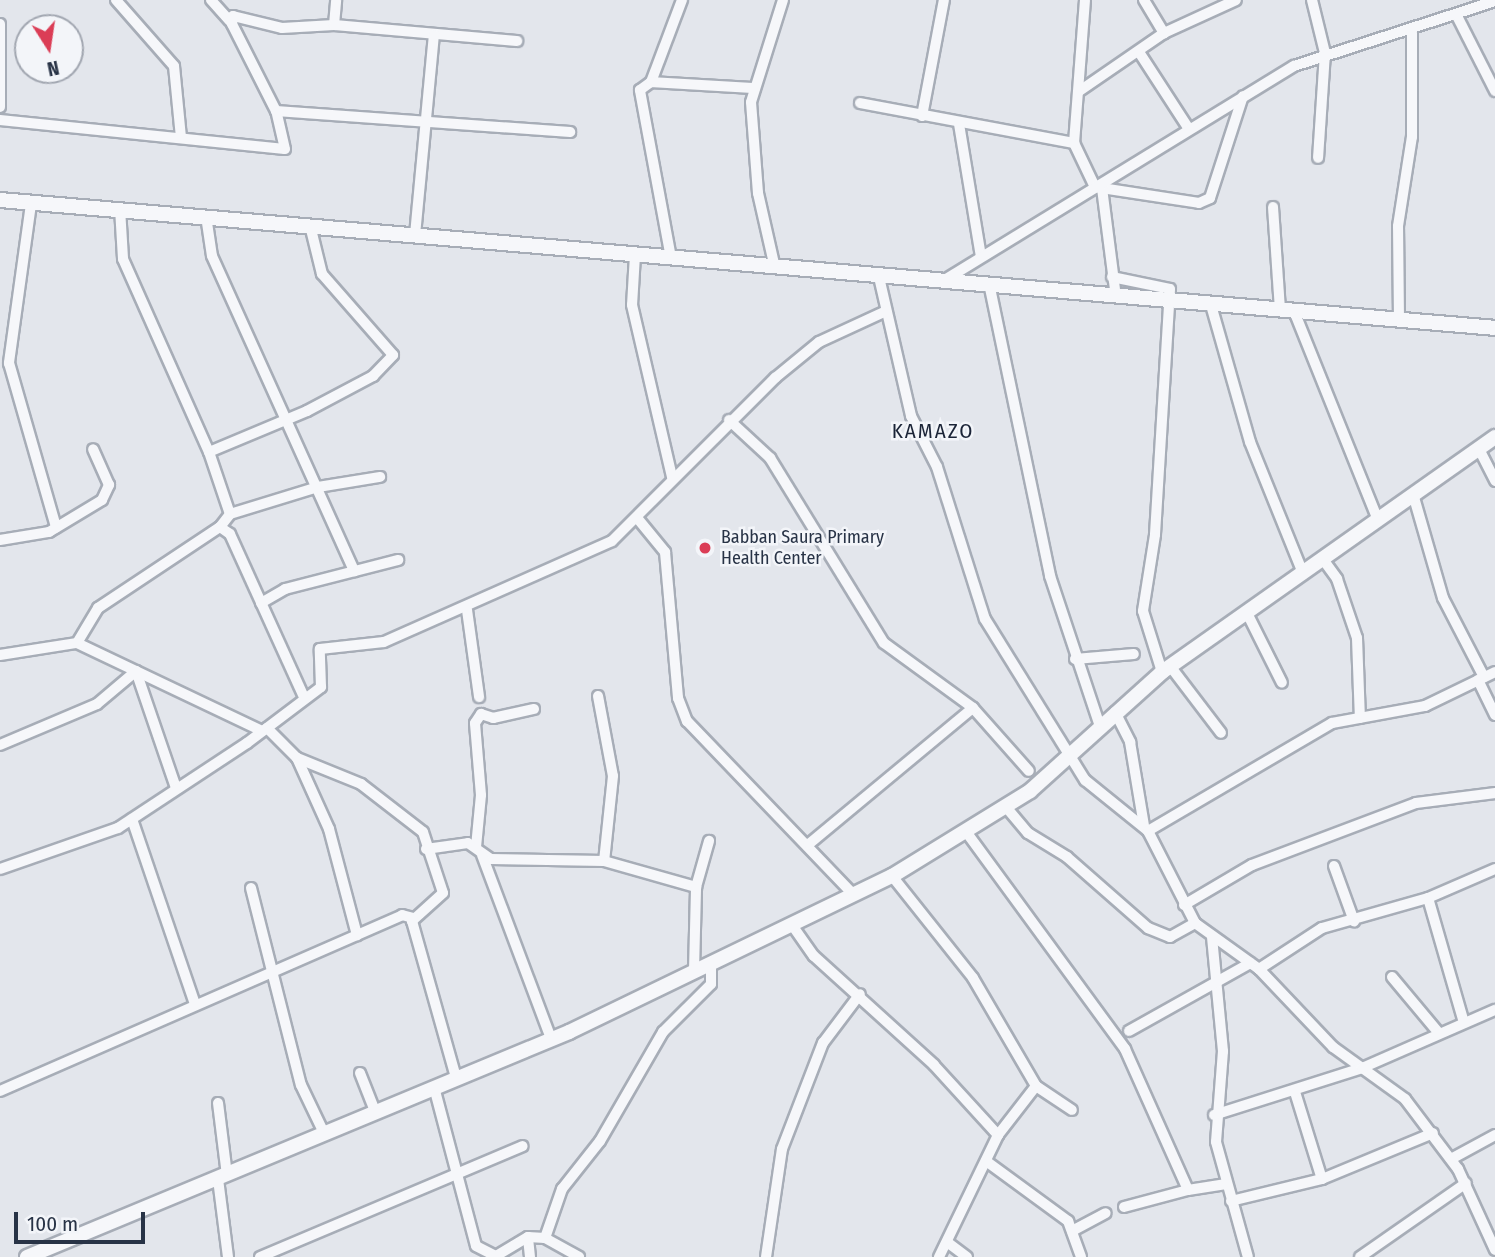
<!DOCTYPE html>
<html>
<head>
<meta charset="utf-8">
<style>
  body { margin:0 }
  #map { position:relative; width:1495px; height:1257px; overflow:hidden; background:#e3e6ec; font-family:"Fira Sans Condensed",sans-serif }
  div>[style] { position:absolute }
  .roads { filter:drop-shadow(2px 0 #a7adb7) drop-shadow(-2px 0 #a7adb7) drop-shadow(0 2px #a7adb7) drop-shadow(0 -2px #a7adb7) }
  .minor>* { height:10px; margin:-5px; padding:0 5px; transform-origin:5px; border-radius:5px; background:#f6f7fa }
  .tertiary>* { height:14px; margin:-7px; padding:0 7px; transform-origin:7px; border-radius:7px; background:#f6f7fa }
  .dots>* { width:19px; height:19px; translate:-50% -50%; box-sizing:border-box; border:4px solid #f3f5f9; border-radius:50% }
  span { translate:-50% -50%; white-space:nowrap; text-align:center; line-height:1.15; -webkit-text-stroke:5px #f3f5f9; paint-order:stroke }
  .poi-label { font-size:18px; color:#283346 }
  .left { translate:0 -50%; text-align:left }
  .quarter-label { font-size:21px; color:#1b2437; letter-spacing:2px }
  .north { position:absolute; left:14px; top:14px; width:70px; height:70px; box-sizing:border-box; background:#f3f5f9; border:2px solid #a2a7b1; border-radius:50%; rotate:168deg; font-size:19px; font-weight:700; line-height:28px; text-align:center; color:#283346 }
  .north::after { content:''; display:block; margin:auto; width:24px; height:32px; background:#db3d56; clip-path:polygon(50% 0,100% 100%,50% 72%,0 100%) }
  .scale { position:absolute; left:14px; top:1212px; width:131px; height:32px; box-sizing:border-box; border:4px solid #283346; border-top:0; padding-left:9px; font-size:21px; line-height:24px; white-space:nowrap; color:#283346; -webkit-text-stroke:5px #f3f5f9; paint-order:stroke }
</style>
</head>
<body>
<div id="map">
  <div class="roads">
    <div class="minor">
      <div style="left:116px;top:0;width:88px;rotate:48.7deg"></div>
      <div style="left:174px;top:66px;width:72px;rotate:84.4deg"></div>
      <div style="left:211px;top:0;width:28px;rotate:48deg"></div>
      <div style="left:1144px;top:0;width:39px;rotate:59deg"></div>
      <div style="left:1312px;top:0;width:55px;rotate:76.2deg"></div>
      <div style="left:1325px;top:53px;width:105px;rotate:93.8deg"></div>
      <div style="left:1458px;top:18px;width:82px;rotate:63.1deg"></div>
      <div style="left:0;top:24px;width:83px;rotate:90deg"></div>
      <div style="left:334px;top:25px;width:25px;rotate:-85deg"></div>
      <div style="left:1139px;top:52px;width:92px;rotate:57deg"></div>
      <div style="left:651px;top:82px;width:88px;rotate:-69.3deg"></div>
      <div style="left:1078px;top:92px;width:104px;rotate:-34.5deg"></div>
      <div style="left:1164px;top:33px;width:79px;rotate:-24.6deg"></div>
      <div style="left:860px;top:103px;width:218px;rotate:10.6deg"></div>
      <div style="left:1074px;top:143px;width:49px;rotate:64.5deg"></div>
      <div style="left:1095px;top:187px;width:105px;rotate:8.7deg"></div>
      <div style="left:1199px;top:203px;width:12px;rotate:-24deg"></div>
      <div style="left:1210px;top:198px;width:107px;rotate:-72.1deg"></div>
      <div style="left:276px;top:111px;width:295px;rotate:4.1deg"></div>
      <div style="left:922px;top:116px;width:118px;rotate:-79.3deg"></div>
      <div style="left:0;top:120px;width:286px;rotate:5.8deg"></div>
      <div style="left:285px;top:149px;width:39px;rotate:-103deg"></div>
      <div style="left:276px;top:111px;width:97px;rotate:-116.8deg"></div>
      <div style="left:232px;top:24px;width:8px;rotate:-83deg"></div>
      <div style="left:233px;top:16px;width:50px;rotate:13.8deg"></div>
      <div style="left:282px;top:28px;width:52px;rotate:-3.3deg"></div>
      <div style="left:334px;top:25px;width:184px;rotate:5deg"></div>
      <div style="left:959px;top:124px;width:135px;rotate:80.6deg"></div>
      <div style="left:1074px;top:143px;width:143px;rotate:-85.6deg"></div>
      <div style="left:1102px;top:188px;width:110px;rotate:82.7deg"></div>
      <div style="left:31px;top:204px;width:161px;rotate:97.9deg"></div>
      <div style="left:9px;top:363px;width:171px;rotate:74deg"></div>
      <div style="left:1273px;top:207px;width:103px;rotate:86.1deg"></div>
      <div style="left:120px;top:208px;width:51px;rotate:86.6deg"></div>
      <div style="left:123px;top:259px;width:211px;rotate:66deg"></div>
      <div style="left:209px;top:452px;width:106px;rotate:-22.7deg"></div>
      <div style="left:307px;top:411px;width:75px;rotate:-27.9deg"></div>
      <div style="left:373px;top:376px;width:29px;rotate:-46deg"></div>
      <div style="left:393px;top:355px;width:108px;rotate:-131.2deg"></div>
      <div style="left:322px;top:274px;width:50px;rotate:-103.8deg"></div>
      <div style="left:206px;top:216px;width:40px;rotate:81.5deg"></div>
      <div style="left:212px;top:256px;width:346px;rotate:65.7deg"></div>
      <div style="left:415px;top:235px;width:201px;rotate:-84.6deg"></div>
      <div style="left:635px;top:255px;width:50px;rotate:93.4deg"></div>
      <div style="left:632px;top:305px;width:177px;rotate:76.9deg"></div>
      <div style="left:671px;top:258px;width:171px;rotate:-100.5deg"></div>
      <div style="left:640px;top:90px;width:14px;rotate:-36deg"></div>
      <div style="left:651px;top:82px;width:101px;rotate:3.4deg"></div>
      <div style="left:775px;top:268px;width:77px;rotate:-102.8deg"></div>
      <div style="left:758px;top:193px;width:91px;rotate:-94.4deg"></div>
      <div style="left:751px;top:102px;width:107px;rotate:-72.6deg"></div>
      <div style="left:879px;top:277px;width:143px;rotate:77deg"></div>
      <div style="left:911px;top:416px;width:57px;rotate:63deg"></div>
      <div style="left:937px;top:467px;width:159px;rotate:72.5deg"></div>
      <div style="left:985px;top:619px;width:190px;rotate:58.2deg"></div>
      <div style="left:1085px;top:780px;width:81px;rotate:39deg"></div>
      <div style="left:1148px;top:831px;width:103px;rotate:62.9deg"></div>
      <div style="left:1195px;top:923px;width:79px;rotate:35.7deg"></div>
      <div style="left:1259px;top:969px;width:108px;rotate:46.5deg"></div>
      <div style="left:1333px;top:1047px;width:89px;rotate:35.8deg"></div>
      <div style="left:1405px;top:1099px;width:88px;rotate:52.9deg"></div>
      <div style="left:1458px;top:1169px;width:89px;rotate:65.4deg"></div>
      <div style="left:1112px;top:277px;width:59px;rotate:11.7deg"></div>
      <div style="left:1170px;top:289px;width:246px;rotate:93.5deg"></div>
      <div style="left:1155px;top:535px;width:77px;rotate:99deg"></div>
      <div style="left:1143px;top:611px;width:64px;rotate:72.7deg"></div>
      <div style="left:943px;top:281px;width:412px;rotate:-31.5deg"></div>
      <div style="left:1294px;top:66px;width:211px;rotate:-17.9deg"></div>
      <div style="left:990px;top:288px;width:294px;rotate:78.2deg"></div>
      <div style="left:1050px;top:576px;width:158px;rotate:71.6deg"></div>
      <div style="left:1211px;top:305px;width:142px;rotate:74.1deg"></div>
      <div style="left:1250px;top:442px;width:139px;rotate:68deg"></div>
      <div style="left:1294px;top:311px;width:225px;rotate:68.1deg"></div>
      <div style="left:1399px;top:320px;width:94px;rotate:-90.6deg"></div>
      <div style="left:1398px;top:226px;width:90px;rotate:-81.1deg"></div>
      <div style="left:1412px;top:137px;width:104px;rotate:-90deg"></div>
      <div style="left:729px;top:420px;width:56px;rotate:42.8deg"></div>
      <div style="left:770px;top:458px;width:217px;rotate:58.4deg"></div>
      <div style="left:884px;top:643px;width:110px;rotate:36.1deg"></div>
      <div style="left:973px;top:708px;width:84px;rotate:48.4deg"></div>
      <div style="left:1479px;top:449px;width:36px;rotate:63deg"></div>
      <div style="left:209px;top:452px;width:65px;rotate:71.3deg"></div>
      <div style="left:1413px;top:494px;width:108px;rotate:73.9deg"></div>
      <div style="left:1443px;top:598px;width:89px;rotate:62.6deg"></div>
      <div style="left:638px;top:519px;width:43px;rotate:50.7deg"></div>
      <div style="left:665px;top:552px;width:147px;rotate:84.9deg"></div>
      <div style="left:678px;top:698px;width:25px;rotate:69deg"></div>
      <div style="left:687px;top:721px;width:240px;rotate:46.2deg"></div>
      <div style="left:220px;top:527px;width:16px;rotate:-52deg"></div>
      <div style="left:230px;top:514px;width:92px;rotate:-17.1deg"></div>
      <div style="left:318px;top:487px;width:63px;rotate:-9.2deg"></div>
      <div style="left:0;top:540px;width:50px;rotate:-9.3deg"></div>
      <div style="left:49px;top:532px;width:62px;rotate:-31.1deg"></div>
      <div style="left:102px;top:500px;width:17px;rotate:-65deg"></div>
      <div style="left:109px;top:485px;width:39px;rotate:-114deg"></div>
      <div style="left:1322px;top:558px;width:26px;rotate:54deg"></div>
      <div style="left:1337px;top:579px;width:62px;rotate:71.3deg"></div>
      <div style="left:1357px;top:638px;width:80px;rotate:87.9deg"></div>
      <div style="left:261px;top:603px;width:28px;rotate:-30deg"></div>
      <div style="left:285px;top:589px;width:117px;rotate:-14.4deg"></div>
      <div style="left:467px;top:610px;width:88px;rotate:82.1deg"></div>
      <div style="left:1246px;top:611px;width:80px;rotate:63.4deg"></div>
      <div style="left:77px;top:643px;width:41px;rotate:-59deg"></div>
      <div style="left:98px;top:608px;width:146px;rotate:-33.6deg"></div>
      <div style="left:220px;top:527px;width:12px;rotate:35deg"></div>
      <div style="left:230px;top:534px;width:177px;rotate:65.6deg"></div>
      <div style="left:0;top:655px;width:78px;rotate:-8.9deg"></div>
      <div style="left:77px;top:643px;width:205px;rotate:25.4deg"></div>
      <div style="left:1075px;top:659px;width:59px;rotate:-4.8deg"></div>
      <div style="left:1170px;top:666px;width:84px;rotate:52.7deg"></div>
      <div style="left:1478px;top:680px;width:39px;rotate:64deg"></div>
      <div style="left:598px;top:696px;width:81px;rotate:79.4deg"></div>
      <div style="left:613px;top:776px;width:85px;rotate:96deg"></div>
      <div style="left:1115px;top:712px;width:34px;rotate:63deg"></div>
      <div style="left:1130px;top:742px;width:85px;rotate:80.5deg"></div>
      <div style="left:267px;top:728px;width:42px;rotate:45deg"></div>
      <div style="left:297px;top:758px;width:69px;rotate:22.1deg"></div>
      <div style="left:361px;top:784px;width:78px;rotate:37.7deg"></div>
      <div style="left:423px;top:832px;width:64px;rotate:71.8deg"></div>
      <div style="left:443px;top:893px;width:42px;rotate:137.9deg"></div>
      <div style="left:412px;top:921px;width:163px;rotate:74.3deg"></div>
      <div style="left:0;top:745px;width:105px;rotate:-22.9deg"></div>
      <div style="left:97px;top:704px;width:51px;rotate:-40.2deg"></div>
      <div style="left:136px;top:671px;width:124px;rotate:71.1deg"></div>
      <div style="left:297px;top:758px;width:78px;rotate:65.7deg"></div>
      <div style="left:329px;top:829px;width:110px;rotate:75.2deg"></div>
      <div style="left:1006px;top:807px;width:34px;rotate:50deg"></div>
      <div style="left:1028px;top:833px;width:46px;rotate:31.6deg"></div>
      <div style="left:1067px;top:857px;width:108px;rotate:41.2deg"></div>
      <div style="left:1148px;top:928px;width:24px;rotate:22deg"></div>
      <div style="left:1170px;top:937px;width:29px;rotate:-29deg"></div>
      <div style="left:132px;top:819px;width:195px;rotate:71.2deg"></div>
      <div style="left:1148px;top:831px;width:213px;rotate:-30.4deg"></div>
      <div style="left:1332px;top:723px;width:95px;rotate:-10.4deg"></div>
      <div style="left:1425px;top:706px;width:78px;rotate:-25.9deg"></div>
      <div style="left:967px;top:833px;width:268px;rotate:53.8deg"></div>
      <div style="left:1125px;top:1049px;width:154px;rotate:65.9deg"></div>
      <div style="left:1188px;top:1190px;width:37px;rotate:-9deg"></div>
      <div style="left:809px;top:844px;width:213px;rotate:-39.7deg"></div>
      <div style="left:476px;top:847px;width:52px;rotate:-84.5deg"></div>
      <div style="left:481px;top:795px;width:72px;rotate:-94.8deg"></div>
      <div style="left:475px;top:723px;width:11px;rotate:-56deg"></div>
      <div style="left:481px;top:714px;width:13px;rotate:18deg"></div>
      <div style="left:493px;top:718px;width:42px;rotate:-12.4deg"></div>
      <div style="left:426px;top:849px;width:42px;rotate:-8.1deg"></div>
      <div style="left:468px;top:843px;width:28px;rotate:35deg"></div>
      <div style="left:491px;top:859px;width:113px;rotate:1deg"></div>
      <div style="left:604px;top:861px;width:96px;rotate:15.8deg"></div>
      <div style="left:482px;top:855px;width:197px;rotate:69.4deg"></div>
      <div style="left:1334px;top:866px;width:59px;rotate:70deg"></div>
      <div style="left:0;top:869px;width:125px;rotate:-19.2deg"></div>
      <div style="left:118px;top:828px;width:154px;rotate:-33.4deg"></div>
      <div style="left:247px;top:743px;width:93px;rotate:-37.1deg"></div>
      <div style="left:321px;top:687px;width:38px;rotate:-92deg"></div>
      <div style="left:320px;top:649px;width:64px;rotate:-6.2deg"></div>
      <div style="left:384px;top:642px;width:249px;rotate:-23.9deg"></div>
      <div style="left:612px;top:541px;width:231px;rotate:-45deg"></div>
      <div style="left:775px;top:378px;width:57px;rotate:-39.3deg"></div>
      <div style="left:819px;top:342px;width:74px;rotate:-24.8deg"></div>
      <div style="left:892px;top:876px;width:130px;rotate:51.5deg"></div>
      <div style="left:973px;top:978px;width:125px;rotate:59.7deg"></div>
      <div style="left:1036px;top:1086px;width:62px;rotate:127.8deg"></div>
      <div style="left:998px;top:1135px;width:136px;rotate:115.8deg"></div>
      <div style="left:251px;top:888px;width:203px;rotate:75.8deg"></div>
      <div style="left:301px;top:1085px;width:53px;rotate:64.4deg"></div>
      <div style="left:1428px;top:898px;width:126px;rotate:73.9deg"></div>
      <div style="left:1184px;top:905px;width:79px;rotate:-30.5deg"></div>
      <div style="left:1252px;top:865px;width:175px;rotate:-20.7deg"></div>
      <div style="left:1416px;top:803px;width:80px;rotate:-7.2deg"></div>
      <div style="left:792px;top:925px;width:38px;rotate:55deg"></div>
      <div style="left:814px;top:956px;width:162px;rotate:42.2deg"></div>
      <div style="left:934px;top:1065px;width:95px;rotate:47.6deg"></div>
      <div style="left:1212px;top:937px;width:115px;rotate:84.5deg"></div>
      <div style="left:1223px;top:1051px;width:91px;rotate:94.4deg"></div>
      <div style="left:1216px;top:1142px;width:119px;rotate:74.5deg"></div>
      <div style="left:1259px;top:969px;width:75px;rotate:-33.1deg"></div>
      <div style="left:1322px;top:928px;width:110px;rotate:-15.8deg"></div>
      <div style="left:1428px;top:898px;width:73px;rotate:-23.4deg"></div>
      <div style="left:694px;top:971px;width:84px;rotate:-88.6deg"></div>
      <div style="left:696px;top:887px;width:48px;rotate:-74.2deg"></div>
      <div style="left:1392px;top:977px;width:72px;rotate:50.1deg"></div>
      <div style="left:1129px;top:1031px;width:139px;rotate:-29.3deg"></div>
      <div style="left:360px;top:1073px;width:41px;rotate:68.5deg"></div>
      <div style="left:1036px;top:1086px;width:43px;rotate:33.7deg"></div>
      <div style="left:434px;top:1087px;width:164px;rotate:75.2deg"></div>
      <div style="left:476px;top:1246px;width:22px;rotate:27deg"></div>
      <div style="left:496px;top:1256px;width:37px;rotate:-31deg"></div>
      <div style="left:0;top:1091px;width:439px;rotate:-23.6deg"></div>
      <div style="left:402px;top:915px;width:11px;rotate:15deg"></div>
      <div style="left:1295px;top:1092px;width:91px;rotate:72.8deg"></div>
      <div style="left:218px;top:1103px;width:73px;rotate:82.9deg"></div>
      <div style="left:1214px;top:1115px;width:155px;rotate:-17.6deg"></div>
      <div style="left:1362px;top:1068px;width:145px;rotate:-23.6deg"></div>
      <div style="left:1451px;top:1159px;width:50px;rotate:-28.6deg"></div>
      <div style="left:986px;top:1161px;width:102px;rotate:36.2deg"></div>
      <div style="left:1068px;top:1221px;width:38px;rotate:70deg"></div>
      <div style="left:218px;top:1179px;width:79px;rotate:82.7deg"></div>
      <div style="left:1231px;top:1201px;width:94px;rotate:-13.6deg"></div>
      <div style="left:1322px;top:1179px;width:120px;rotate:-22.5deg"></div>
      <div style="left:1124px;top:1207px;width:66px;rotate:-14.9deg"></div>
      <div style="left:1072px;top:1231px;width:38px;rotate:-28deg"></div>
      <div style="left:545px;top:1238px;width:39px;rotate:29deg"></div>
      <div style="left:947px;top:1242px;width:25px;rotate:37deg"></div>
      <div style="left:260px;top:1257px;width:285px;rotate:-22.9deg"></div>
      <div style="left:530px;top:1257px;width:20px;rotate:-96deg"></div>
      <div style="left:528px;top:1237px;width:17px;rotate:3deg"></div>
      <div style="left:545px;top:1238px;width:52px;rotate:-70.9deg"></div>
      <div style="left:562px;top:1189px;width:61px;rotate:-51.6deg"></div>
      <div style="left:600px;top:1141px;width:126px;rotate:-60deg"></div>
      <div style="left:663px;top:1032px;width:68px;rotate:-45deg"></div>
      <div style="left:711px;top:984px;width:20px;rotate:-90deg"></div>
      <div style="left:766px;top:1257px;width:109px;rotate:-81.6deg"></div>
      <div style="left:782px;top:1149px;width:114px;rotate:-68.9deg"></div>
      <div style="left:823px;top:1043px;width:61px;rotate:-52.9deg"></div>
      <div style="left:1360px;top:1257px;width:129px;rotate:-34.9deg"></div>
    </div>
    <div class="tertiary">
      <div style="left:0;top:200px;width:1500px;rotate:4.89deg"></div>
      <div style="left:27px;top:1257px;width:587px;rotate:-22.54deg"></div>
      <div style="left:569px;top:1032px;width:359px;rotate:-25.8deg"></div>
      <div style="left:892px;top:876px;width:162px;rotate:-31.6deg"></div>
      <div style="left:1030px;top:791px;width:178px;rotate:-42deg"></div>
      <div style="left:1162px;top:672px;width:408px;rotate:-35.2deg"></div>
    </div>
  </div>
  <div class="dots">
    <div style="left:705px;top:548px;background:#db3d56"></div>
  </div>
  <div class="poi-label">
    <span class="left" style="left:721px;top:548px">Babban Saura Primary<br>Health Center</span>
  </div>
  <div class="quarter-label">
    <span style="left:933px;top:431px">KAMAZO</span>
  </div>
  <div class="north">N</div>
  <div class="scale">100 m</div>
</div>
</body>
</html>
